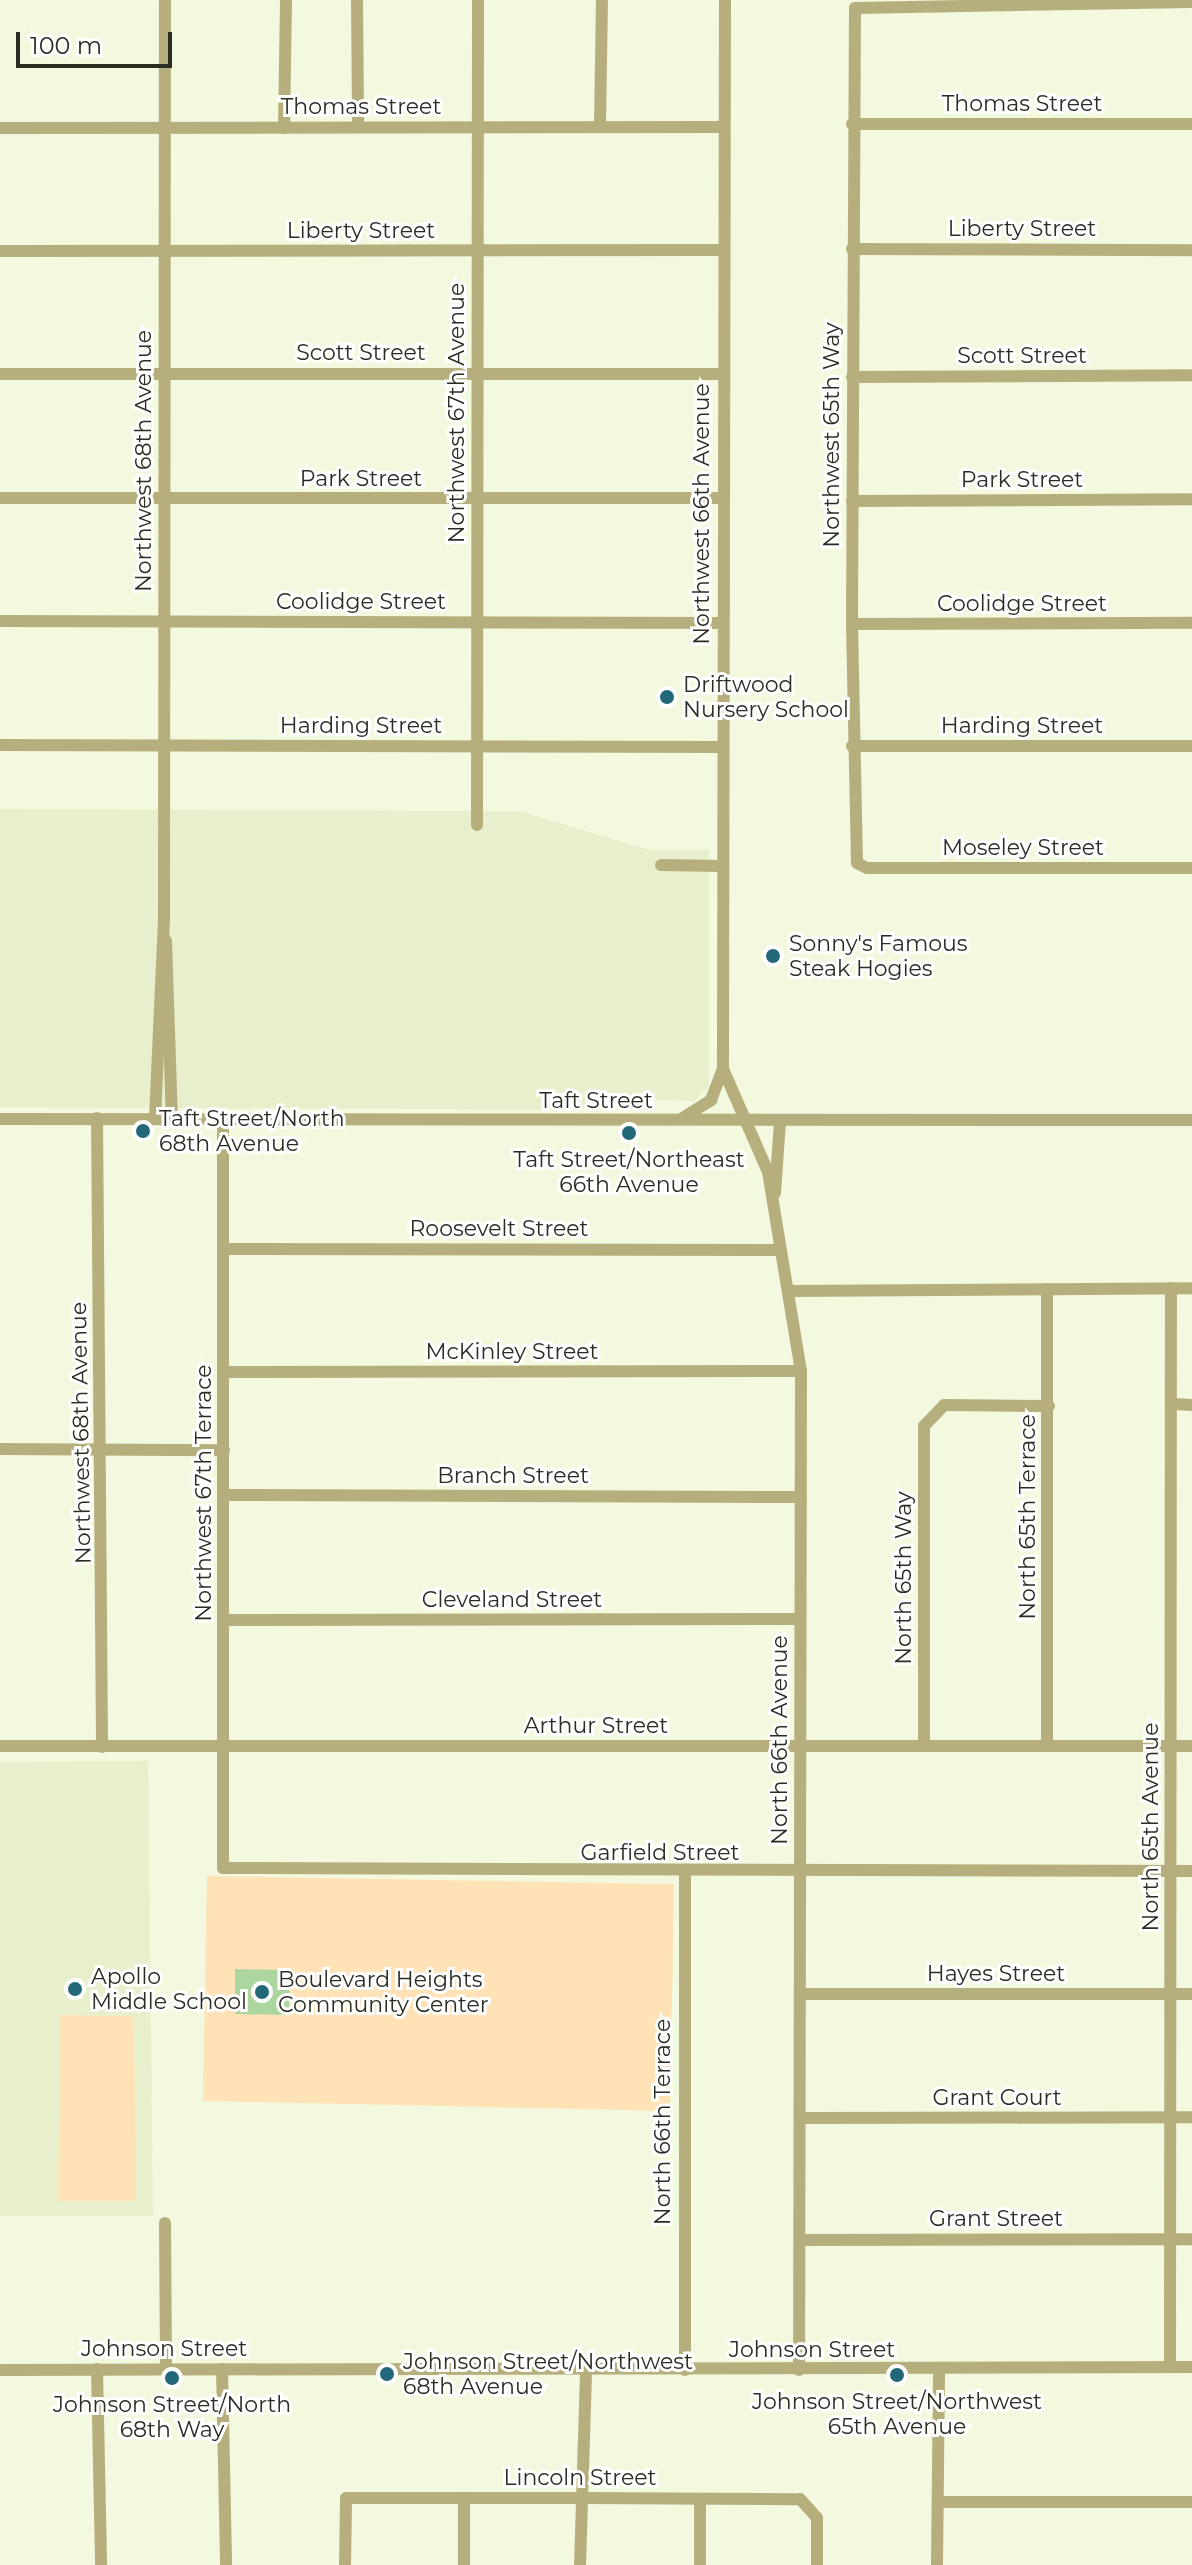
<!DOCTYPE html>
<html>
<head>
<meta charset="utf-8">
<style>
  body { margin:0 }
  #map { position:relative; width:1192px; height:2565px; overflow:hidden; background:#f3f9de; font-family:Montserrat,sans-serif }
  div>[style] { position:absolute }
  .built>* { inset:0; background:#e7efcc }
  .green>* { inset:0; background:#ffe2b5 }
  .building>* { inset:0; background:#add59f }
  .minor>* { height:12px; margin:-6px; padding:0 6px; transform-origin:6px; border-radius:6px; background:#b7ae7e }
  .dots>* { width:22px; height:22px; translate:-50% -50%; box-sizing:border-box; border:4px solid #fff; border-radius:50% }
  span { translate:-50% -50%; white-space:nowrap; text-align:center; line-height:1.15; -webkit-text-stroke:6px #fff; paint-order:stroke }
  .street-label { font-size:22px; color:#2b2d23 }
  .poi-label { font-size:22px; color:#2b2d23 }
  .left { translate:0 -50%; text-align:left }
  .scale { position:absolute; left:16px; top:32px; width:156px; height:36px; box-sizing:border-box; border:4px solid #2b2d23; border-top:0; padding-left:10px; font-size:24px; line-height:28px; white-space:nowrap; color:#2b2d23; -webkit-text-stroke:6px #fff; paint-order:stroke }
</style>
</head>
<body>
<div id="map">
  <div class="built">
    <div style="clip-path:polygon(0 809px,519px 811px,649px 850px,709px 850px,709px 1086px,695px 1101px,612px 1099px,557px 1110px,0 1107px)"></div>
    <div style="clip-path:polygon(148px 1761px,153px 2216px,0 2216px,0 1762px)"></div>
  </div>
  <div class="green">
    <div style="clip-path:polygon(207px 1876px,674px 1884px,670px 2111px,203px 2101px)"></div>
    <div style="clip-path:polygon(60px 2015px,134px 2016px,136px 2201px,58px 2201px)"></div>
  </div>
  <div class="building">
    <div style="clip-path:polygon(235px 1969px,290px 1970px,289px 2015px,235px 2014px)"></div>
  </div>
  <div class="minor">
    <div style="left:357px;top:0;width:127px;rotate:89.5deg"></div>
    <div style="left:725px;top:0;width:1069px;rotate:90.11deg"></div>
    <div style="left:723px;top:1069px;width:112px;rotate:66.4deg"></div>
    <div style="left:768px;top:1172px;width:202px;rotate:80.6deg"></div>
    <div style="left:801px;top:1371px;width:999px;rotate:90.11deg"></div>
    <div style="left:1192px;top:2px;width:337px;rotate:179deg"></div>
    <div style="left:855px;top:8px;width:616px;rotate:90.28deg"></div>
    <div style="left:852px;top:624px;width:239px;rotate:88.8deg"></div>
    <div style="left:857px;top:863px;width:11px;rotate:27deg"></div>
    <div style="left:867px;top:868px;width:325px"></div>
    <div style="left:852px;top:124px;width:340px"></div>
    <div style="left:600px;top:125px;width:125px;rotate:-89.1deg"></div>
    <div style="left:0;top:128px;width:723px;rotate:-0.08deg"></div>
    <div style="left:284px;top:128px;width:128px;rotate:-89.1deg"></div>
    <div style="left:852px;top:249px;width:340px;rotate:0.2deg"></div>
    <div style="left:0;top:251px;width:723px;rotate:-0.08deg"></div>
    <div style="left:0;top:374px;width:722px"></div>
    <div style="left:852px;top:377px;width:340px;rotate:-0.3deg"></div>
    <div style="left:0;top:498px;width:722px"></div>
    <div style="left:852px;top:501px;width:340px;rotate:-0.3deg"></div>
    <div style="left:0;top:621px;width:722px;rotate:0.16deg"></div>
    <div style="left:852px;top:624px;width:340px;rotate:-0.2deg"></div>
    <div style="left:0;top:745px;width:722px;rotate:0.16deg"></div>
    <div style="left:852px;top:746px;width:340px"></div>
    <div style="left:477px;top:825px;width:825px;rotate:-89.93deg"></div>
    <div style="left:661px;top:865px;width:61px;rotate:0.9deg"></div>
    <div style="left:166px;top:941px;width:177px;rotate:88.1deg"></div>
    <div style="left:97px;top:1118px;width:629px;rotate:89.54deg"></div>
    <div style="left:155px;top:1118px;width:196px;rotate:-87.4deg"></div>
    <div style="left:164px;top:922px;width:922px;rotate:-89.94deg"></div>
    <div style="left:223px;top:1118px;width:750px;rotate:90deg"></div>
    <div style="left:223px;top:1868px;width:969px;rotate:0.18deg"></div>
    <div style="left:0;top:1119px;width:1192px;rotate:0.05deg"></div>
    <div style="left:681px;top:1119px;width:36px;rotate:-32deg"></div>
    <div style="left:711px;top:1100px;width:33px;rotate:-69deg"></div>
    <div style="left:775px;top:1193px;width:72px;rotate:-86deg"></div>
    <div style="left:223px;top:1249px;width:552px;rotate:0.1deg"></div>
    <div style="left:1047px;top:1289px;width:456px;rotate:90deg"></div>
    <div style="left:790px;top:1291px;width:402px;rotate:-0.4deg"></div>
    <div style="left:224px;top:1372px;width:577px;rotate:-0.1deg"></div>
    <div style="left:1173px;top:1404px;width:19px;rotate:3deg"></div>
    <div style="left:0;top:1449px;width:224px;rotate:0.3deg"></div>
    <div style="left:224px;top:1495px;width:577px;rotate:0.2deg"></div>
    <div style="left:224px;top:1620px;width:576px;rotate:-0.1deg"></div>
    <div style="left:0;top:1746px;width:1192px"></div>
    <div style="left:924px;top:1746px;width:320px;rotate:-90deg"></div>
    <div style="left:924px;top:1426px;width:29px;rotate:-46deg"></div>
    <div style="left:944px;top:1405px;width:105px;rotate:0.5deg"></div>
    <div style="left:801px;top:1994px;width:391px"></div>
    <div style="left:802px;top:2118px;width:390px;rotate:-0.1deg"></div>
    <div style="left:165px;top:2223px;width:146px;rotate:89.6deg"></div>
    <div style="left:800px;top:2240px;width:392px;rotate:-0.1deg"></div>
    <div style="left:1170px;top:2367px;width:1079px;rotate:-89.95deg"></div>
    <div style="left:97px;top:2369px;width:196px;rotate:88.8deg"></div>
    <div style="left:222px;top:2369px;width:196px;rotate:88.8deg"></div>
    <div style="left:0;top:2370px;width:1192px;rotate:-0.14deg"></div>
    <div style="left:685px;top:2370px;width:496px;rotate:-90deg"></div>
    <div style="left:938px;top:2502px;width:254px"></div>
    <div style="left:345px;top:2565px;width:67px;rotate:-89.1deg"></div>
    <div style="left:346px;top:2498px;width:234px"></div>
    <div style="left:580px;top:2498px;width:220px;rotate:0.3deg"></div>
    <div style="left:800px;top:2499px;width:25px;rotate:48deg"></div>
    <div style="left:817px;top:2518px;width:47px;rotate:90deg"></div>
    <div style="left:464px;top:2565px;width:67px;rotate:-90deg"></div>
    <div style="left:580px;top:2565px;width:193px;rotate:-88.2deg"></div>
    <div style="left:700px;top:2565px;width:66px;rotate:-90deg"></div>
    <div style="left:937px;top:2565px;width:195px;rotate:-89.4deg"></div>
  </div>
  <div class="dots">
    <div style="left:667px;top:697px;background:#236878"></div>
    <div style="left:773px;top:956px;background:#236878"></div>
    <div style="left:143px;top:1131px;background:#236878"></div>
    <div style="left:629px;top:1133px;background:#236878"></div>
    <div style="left:75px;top:1989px;background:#236878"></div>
    <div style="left:262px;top:1992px;background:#236878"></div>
    <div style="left:387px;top:2374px;background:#236878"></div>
    <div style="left:897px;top:2375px;background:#236878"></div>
    <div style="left:172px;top:2378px;background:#236878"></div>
  </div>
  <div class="street-label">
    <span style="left:1022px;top:104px">Thomas Street</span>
    <span style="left:361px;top:107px">Thomas Street</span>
    <span style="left:1022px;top:229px">Liberty Street</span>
    <span style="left:361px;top:231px">Liberty Street</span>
    <span style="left:361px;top:353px">Scott Street</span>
    <span style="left:1022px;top:356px">Scott Street</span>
    <span style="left:457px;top:413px;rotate:-90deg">Northwest 67th Avenue</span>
    <span style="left:832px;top:435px;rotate:-90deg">Northwest 65th Way</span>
    <span style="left:144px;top:461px;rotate:-90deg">Northwest 68th Avenue</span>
    <span style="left:361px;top:479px">Park Street</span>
    <span style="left:1022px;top:480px">Park Street</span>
    <span style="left:702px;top:514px;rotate:-90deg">Northwest 66th Avenue</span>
    <span style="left:361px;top:602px">Coolidge Street</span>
    <span style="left:1022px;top:604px">Coolidge Street</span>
    <span style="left:361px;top:726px">Harding Street</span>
    <span style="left:1022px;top:726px">Harding Street</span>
    <span style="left:1023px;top:848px">Moseley Street</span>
    <span style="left:596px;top:1101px">Taft Street</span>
    <span style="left:499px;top:1229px">Roosevelt Street</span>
    <span style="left:512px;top:1352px">McKinley Street</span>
    <span style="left:81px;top:1433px;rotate:-91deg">Northwest 68th Avenue</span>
    <span style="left:513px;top:1476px">Branch Street</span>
    <span style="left:204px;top:1493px;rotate:-90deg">Northwest 67th Terrace</span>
    <span style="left:1028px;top:1517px;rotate:-90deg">North 65th Terrace</span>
    <span style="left:904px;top:1578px;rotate:-90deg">North 65th Way</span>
    <span style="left:512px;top:1600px">Cleveland Street</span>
    <span style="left:596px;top:1726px">Arthur Street</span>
    <span style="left:780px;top:1740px;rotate:-90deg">North 66th Avenue</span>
    <span style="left:1151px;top:1827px;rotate:-90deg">North 65th Avenue</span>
    <span style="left:660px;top:1853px">Garfield Street</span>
    <span style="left:996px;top:1974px">Hayes Street</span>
    <span style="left:997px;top:2098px">Grant Court</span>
    <span style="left:663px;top:2122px;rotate:-90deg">North 66th Terrace</span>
    <span style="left:996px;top:2219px">Grant Street</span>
    <span style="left:164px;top:2349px">Johnson Street</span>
    <span style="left:812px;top:2350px">Johnson Street</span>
    <span style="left:580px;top:2478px">Lincoln Street</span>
  </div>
  <div class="poi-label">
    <span class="left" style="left:683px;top:697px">Driftwood<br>Nursery School</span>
    <span class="left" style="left:789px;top:956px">Sonny's Famous<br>Steak Hogies</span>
    <span class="left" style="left:159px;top:1131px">Taft Street/North<br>68th Avenue</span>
    <span style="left:629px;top:1172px">Taft Street/Northeast<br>66th Avenue</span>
    <span class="left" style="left:91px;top:1989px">Apollo<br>Middle School</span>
    <span class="left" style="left:278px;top:1992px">Boulevard Heights<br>Community Center</span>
    <span class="left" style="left:403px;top:2374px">Johnson Street/Northwest<br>68th Avenue</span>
    <span style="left:897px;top:2414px">Johnson Street/Northwest<br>65th Avenue</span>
    <span style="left:172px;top:2417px">Johnson Street/North<br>68th Way</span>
  </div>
  <div class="scale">100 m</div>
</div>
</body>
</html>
